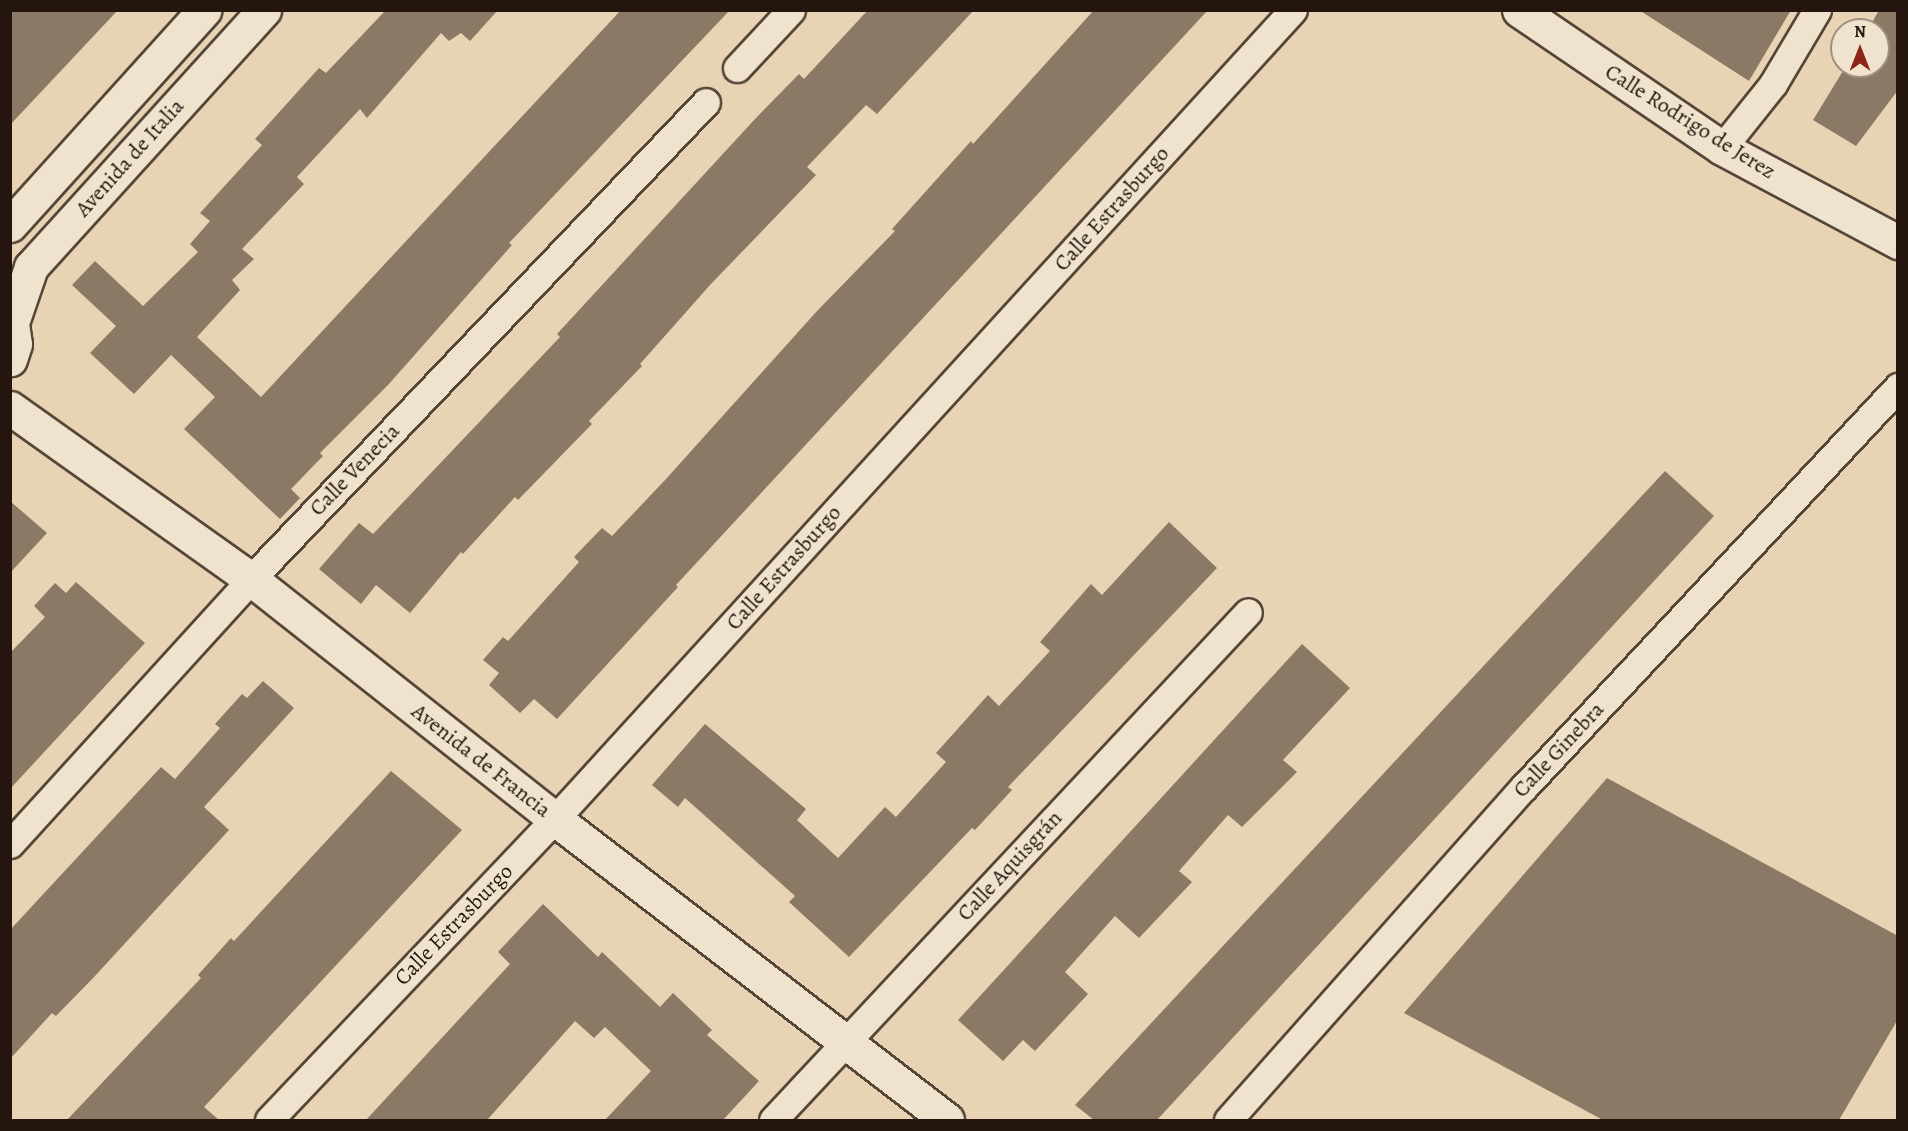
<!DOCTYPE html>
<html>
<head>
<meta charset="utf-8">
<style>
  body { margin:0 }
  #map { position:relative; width:1908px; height:1131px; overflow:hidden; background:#e8d4b4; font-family:Alegreya,serif }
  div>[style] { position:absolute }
  .building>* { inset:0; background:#8a7964 }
  .roads { filter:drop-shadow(2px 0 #554638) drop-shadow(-2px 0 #554638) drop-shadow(0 2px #554638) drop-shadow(0 -2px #554638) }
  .minor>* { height:27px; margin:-13.5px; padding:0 13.5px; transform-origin:13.5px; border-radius:13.5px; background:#f0e3ce }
  .tertiary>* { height:33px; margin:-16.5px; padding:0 16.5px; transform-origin:16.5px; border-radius:16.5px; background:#f0e3ce }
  span { translate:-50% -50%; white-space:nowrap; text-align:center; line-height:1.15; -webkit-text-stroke:4.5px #f0e3ce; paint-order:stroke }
  .street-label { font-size:22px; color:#24160e }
  .frame { position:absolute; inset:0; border:12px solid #24160e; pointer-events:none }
  .north { position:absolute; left:1830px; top:18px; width:60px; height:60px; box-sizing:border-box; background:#f0e3ce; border:2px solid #9e9181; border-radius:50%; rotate:0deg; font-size:16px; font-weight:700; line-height:24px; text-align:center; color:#24160e }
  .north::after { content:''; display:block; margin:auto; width:21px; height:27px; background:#8f2418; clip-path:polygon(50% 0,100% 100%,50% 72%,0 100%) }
</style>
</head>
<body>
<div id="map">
  <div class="building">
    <div style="clip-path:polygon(10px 10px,118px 10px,10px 125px)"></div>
    <div style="clip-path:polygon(386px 10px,498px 10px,470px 41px,461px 33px,449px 41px,441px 33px,367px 118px,360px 109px,297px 177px,304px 184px,242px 249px,254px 259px,232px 280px,240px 290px,197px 337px,261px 397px,621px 10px,730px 10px,509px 243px,512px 245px,388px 385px,320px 453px,323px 456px,291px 489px,300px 498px,280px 519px,184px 429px,215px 397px,171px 355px,134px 394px,90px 353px,116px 326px,72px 285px,95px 261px,143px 306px,198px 252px,190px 244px,210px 221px,200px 213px,262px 145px,255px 139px,319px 68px,326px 73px)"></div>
    <div style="clip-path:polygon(868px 10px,974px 10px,877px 114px,866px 105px,807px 167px,816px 175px,710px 285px,640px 364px,642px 366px,589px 421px,592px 424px,518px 500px,515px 497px,463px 554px,461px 552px,410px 613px,376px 585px,361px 604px,319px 569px,359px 523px,373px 534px,560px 337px,557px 334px,755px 119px,799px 74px,804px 79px)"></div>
    <div style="clip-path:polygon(1094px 10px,1208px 10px,676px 585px,678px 587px,557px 719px,534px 699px,520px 713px,489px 685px,499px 673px,483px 660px,503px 637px,508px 641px,579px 562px,574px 557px,602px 528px,612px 536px,666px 479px,817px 311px,895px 231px,892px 229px,971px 141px,973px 144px)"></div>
    <div style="clip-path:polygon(1639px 10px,1791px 10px,1749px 81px)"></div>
    <div style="clip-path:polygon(1879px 10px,1898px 10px,1898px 90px,1856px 146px,1813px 120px,1846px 66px,1878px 66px,1878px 30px,1868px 30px)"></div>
    <div style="clip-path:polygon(1665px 471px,1714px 516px,1157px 1120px,1094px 1120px,1075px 1105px)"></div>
    <div style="clip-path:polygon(10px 501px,47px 533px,10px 573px)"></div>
    <div style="clip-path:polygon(1169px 522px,1217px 568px,1008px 787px,1012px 790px,975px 830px,972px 828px,849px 957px,789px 902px,795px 896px,685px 798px,678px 807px,652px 785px,705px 724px,806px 809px,797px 820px,838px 858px,885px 807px,896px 817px,946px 762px,936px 753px,988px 695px,999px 706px,1050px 651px,1040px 642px,1091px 584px,1102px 595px)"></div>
    <div style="clip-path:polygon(76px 582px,145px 643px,10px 789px,10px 653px,45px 617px,34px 606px,55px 583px,66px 593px)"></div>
    <div style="clip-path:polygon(1302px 644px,1350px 688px,1283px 760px,1297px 772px,1242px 827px,1228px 815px,1179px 871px,1192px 882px,1139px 938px,1115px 916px,1065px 972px,1088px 994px,1035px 1051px,1023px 1040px,1003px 1061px,958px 1020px)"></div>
    <div style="clip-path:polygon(263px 681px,294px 708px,204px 807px,229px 830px,95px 976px,56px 1016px,52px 1013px,10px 1059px,10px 930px,161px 767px,175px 779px,220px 728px,215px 724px,242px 694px,247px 698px)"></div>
    <div style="clip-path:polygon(391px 771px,462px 830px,204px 1107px,219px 1120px,67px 1120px,201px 978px,198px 975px,231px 938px,234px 941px)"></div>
    <div style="clip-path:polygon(1607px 778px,1898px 936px,1898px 1019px,1839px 1120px,1603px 1120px,1404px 1013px)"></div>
    <div style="clip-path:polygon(543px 904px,598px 957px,602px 952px,660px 1007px,673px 993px,712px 1030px,707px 1035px,759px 1081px,723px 1120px,605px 1120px,651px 1071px,605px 1027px,594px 1038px,575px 1021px,487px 1120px,366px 1120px,510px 964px,498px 952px)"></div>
  </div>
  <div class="roads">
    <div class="minor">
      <div style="left:737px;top:68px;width:79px;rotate:-47deg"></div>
      <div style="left:1722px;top:148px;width:82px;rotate:-51.4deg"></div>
      <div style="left:1773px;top:84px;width:86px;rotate:-59.3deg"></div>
      <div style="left:10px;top:844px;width:358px;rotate:-47.7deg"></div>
      <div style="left:251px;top:579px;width:659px;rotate:-46.35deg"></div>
      <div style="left:269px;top:1120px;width:415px;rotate:-46.5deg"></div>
      <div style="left:555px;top:819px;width:1095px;rotate:-47.63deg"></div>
      <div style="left:773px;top:1120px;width:695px;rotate:-46.92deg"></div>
      <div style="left:1228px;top:1120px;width:446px;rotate:-48.4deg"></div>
      <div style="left:1524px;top:787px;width:548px;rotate:-46.92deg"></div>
    </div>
    <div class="tertiary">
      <div style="left:1519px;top:10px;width:245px;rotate:34.2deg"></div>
      <div style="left:1722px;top:148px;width:200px;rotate:28.1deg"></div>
      <div style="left:10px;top:225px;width:290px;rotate:-47.9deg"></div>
      <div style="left:10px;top:309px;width:35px;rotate:82deg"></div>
      <div style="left:15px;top:344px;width:16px;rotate:108deg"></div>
      <div style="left:14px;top:317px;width:53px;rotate:-71.2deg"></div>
      <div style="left:31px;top:267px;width:347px;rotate:-47.8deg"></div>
      <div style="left:10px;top:408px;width:296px;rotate:35.4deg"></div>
      <div style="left:251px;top:579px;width:387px;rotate:38.3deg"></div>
      <div style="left:555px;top:819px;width:494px;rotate:37.5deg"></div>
    </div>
  </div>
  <div class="street-label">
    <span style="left:1690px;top:122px;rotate:32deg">Calle Rodrigo de Jerez</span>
    <span style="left:130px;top:158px;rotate:-48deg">Avenida de Italia</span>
    <span style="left:1112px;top:209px;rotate:-48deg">Calle Estrasburgo</span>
    <span style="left:355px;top:470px;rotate:-46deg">Calle Venecia</span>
    <span style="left:784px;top:568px;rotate:-48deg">Calle Estrasburgo</span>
    <span style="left:1559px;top:750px;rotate:-47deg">Calle Ginebra</span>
    <span style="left:481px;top:761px;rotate:38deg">Avenida de Francia</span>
    <span style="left:1010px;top:866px;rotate:-47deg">Calle Aquisgrán</span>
    <span style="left:454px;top:925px;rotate:-46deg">Calle Estrasburgo</span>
  </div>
  <div class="frame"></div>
  <div class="north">N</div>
</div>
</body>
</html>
